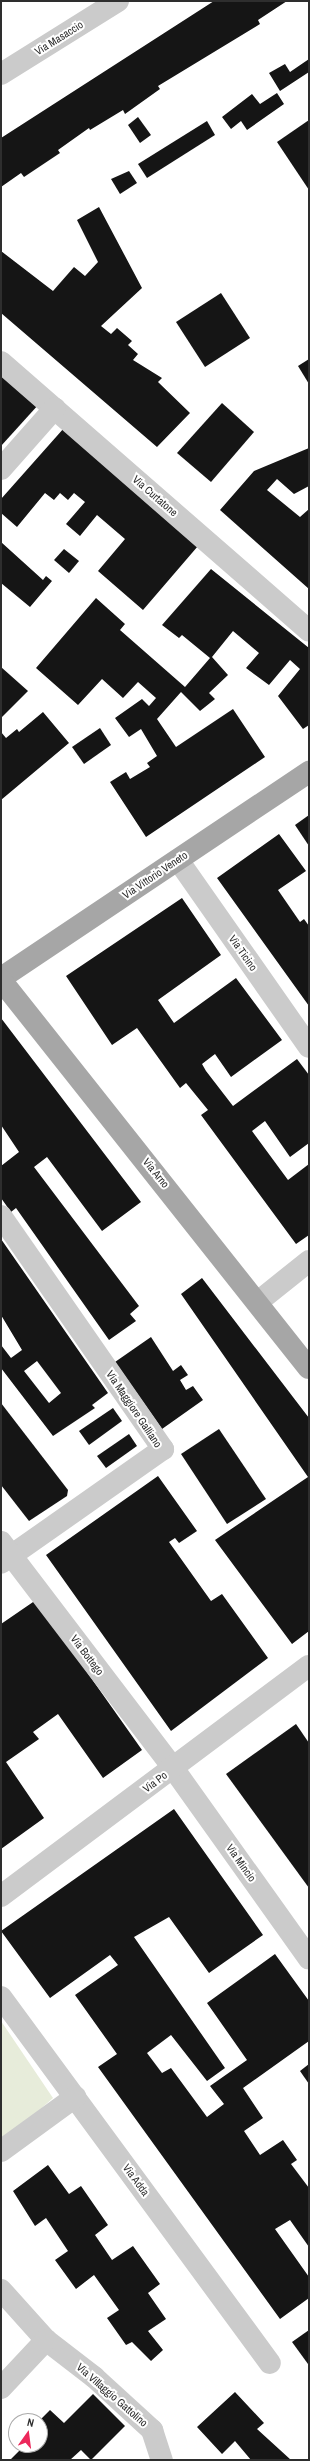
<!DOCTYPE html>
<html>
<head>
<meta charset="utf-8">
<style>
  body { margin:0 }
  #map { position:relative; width:310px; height:2461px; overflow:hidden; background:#fff; font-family:"Archivo Narrow",sans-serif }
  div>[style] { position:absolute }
  .green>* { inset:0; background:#e7ecda }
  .building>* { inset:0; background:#151515 }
  .minor>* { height:22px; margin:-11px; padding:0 11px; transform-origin:11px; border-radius:11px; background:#cbcbcb }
  .major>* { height:22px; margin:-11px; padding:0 11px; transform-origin:11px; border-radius:11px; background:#a6a6a6 }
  span { translate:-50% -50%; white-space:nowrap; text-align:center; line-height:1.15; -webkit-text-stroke:4px #fff; paint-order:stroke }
  .street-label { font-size:11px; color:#2e2e2e }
  .frame { position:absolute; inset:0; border:2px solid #2e2e2e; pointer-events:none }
  .north { position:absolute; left:8px; top:2413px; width:40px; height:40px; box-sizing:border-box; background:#fff; border:1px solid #ababab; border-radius:50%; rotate:14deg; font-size:11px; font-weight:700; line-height:16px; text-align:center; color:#2e2e2e }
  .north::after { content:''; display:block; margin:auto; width:14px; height:18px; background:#ec285b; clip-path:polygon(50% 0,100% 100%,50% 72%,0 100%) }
</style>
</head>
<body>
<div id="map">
  <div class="green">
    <div style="clip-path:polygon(1px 2021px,53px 2098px,1px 2144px)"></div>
  </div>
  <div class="building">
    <div style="clip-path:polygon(214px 1px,287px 1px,258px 20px,260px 24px,158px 86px,160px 89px,125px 114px,123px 110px,90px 130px,89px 128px,58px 150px,60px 153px,24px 177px,21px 173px,1px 187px,1px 138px)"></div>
    <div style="clip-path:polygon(309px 59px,309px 72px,280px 91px,269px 73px,285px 64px,290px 72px)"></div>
    <div style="clip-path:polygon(277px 93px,284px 104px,247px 130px,241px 121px,231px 129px,222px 117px,252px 94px,260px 104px)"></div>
    <div style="clip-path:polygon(138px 117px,151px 135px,140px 143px,128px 125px)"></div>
    <div style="clip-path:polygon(309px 120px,309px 190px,277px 142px)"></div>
    <div style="clip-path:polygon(207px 121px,215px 135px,147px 178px,138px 164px)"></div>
    <div style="clip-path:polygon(129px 171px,137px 183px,120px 194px,111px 179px)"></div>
    <div style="clip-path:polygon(99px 207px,142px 288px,101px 326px,111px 334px,117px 328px,132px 341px,128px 345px,138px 354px,133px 360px,162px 378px,158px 382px,190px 413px,157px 447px,1px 313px,1px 251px,53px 291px,74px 267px,85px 276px,98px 262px,77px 220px)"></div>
    <div style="clip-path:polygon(221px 293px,250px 338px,205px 367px,176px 322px)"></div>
    <div style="clip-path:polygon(309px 359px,309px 384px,298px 366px)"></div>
    <div style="clip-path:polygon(1px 370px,39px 404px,1px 446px)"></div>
    <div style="clip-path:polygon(222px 403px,254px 432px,211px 482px,177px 453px)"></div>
    <div style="clip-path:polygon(64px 428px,198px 546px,143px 610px,98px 571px,125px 539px,97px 515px,80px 536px,66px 524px,85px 502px,74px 493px,68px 500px,60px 493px,54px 500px,45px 493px,17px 527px,1px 513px,1px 499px)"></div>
    <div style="clip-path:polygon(309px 448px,309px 486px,294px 494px,277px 479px,267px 490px,300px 517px,309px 509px,309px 589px,220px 510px,254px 471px)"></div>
    <div style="clip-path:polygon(1px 542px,43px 580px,46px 576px,52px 581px,30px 607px,1px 583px)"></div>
    <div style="clip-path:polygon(64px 549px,79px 561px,69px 573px,54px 560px)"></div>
    <div style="clip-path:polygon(211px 569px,309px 648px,309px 725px,303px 729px,278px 696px,300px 669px,290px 660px,269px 685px,246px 668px,259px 653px,233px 631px,212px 657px,228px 675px,209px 693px,215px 699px,200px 711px,181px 692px,157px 719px,176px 747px,233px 709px,265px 757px,146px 837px,110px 782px,126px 772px,130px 779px,150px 767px,147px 763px,157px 756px,141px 729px,129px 737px,115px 718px,142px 699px,149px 706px,156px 698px,138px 682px,123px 698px,102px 679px,78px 705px,36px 668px,96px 598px,125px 624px,120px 630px,185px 687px,210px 658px,182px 635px,179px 638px,162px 625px)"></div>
    <div style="clip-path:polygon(1px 667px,28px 691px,1px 718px)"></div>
    <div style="clip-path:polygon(43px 712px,69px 743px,1px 800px,1px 732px,6px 738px,17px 729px,19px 732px)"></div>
    <div style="clip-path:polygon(100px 728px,111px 745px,84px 764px,72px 747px)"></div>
    <div style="clip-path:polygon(309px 815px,309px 846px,295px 825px)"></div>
    <div style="clip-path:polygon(279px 834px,306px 871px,278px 890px,300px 922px,304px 919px,309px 926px,309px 1006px,217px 878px)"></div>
    <div style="clip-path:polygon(182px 898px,221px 955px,158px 1000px,174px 1023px,236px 978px,282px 1040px,231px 1077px,215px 1054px,202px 1064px,206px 1071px,233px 1106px,297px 1059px,309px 1075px,309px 1143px,290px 1157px,265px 1121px,252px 1131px,288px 1180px,309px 1164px,309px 1235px,296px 1244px,201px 1115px,208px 1110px,186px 1083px,180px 1088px,137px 1028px,112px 1045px,66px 976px)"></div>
    <div style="clip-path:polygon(1px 1018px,141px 1202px,102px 1231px,47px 1157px,34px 1167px,139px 1306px,130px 1314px,136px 1321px,109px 1340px,16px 1208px,11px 1212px,1px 1198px,1px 1166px,19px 1152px,1px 1125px)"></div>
    <div style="clip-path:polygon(evenodd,1px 1239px,108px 1393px,92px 1405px,95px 1408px,53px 1436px,1px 1368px,1px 1345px,11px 1358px,22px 1350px,1px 1315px,1px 1239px,37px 1361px,61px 1393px,49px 1403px,24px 1371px,37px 1361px)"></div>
    <div style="clip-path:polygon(202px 1278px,309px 1418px,309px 1631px,292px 1644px,215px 1540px,308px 1477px,181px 1294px)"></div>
    <div style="clip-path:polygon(151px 1337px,173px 1371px,181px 1365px,188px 1375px,180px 1380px,186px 1390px,193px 1386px,203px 1400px,162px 1429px,115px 1362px)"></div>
    <div style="clip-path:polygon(1px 1403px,68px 1490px,67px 1496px,29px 1521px,1px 1485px)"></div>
    <div style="clip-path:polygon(113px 1408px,122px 1421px,89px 1445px,79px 1431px)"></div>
    <div style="clip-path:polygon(219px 1429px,266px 1499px,227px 1524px,181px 1454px)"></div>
    <div style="clip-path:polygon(129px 1434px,137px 1446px,106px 1468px,97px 1456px)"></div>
    <div style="clip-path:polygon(158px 1476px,197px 1531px,179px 1543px,175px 1538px,169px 1542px,211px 1601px,222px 1594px,268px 1658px,171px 1731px,46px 1555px)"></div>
    <div style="clip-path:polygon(36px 1600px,142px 1750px,103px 1778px,58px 1714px,33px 1732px,39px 1739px,6px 1762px,44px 1818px,1px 1849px,1px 1624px)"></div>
    <div style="clip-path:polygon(296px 1724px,309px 1743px,309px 1888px,226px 1774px)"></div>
    <div style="clip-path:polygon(174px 1809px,263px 1935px,209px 1973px,169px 1917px,134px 1937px,225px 2068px,207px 2081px,171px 2035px,147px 2053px,162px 2073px,171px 2068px,207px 2117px,224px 2104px,210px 2086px,247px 2060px,207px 2003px,275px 1954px,309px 2001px,309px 2041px,243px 2088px,263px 2118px,244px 2131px,260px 2155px,283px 2140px,297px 2160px,291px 2164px,309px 2188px,309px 2247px,290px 2220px,275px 2229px,309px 2277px,309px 2298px,280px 2319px,98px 2067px,117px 2054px,75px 1995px,118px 1965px,110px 1955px,50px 1998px,1px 1931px)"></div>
    <div style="clip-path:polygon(309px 2064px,309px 2084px,300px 2071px)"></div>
    <div style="clip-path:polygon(48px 2165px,69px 2194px,81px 2186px,108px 2225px,95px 2235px,112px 2260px,133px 2246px,160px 2284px,148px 2293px,166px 2319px,148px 2331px,163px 2350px,151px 2361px,132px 2342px,126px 2345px,107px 2318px,119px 2310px,94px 2275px,76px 2289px,55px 2260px,68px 2251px,46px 2218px,35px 2226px,13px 2191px)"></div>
    <div style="clip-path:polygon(309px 2330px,309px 2364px,308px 2364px,292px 2342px)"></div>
    <div style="clip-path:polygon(235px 2392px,264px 2423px,257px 2429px,291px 2460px,251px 2460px,235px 2441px,222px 2454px,197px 2427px)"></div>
    <div style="clip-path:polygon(93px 2394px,125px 2426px,91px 2460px,81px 2450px,70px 2460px,10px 2460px,25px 2445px,40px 2445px,39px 2421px,50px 2410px,64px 2423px)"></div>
  </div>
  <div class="minor">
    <div style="left:1px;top:74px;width:138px;rotate:-32deg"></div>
    <div style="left:1px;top:362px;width:409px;rotate:41.1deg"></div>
    <div style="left:1px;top:469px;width:81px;rotate:-48.5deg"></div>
    <div style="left:178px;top:860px;width:228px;rotate:55deg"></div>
    <div style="left:1px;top:1216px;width:284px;rotate:55.2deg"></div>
    <div style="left:163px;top:1449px;width:198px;rotate:144.9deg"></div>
    <div style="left:259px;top:1301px;width:64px;rotate:-38.7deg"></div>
    <div style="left:1px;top:1542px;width:284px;rotate:52.7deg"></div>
    <div style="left:173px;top:1768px;width:234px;rotate:54.5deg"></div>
    <div style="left:1px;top:1896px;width:384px;rotate:-36.8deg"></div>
    <div style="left:1px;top:1997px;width:454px;rotate:53.7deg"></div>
    <div style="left:1px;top:2151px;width:92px;rotate:-36.1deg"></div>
    <div style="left:1px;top:2290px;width:67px;rotate:48deg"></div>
    <div style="left:46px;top:2340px;width:61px;rotate:37.6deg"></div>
    <div style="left:94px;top:2377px;width:79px;rotate:42.4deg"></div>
    <div style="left:152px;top:2430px;width:32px;rotate:72deg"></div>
    <div style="left:1px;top:2388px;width:66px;rotate:-46.8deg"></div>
  </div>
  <div class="major">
    <div style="left:1px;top:978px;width:371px;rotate:-33.8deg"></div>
    <div style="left:1px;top:980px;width:495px;rotate:51.6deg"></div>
  </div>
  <div class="street-label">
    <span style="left:59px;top:38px;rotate:-32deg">Via Masaccio</span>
    <span style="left:155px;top:496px;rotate:41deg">Via Curtatone</span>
    <span style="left:155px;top:875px;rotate:-34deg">Via Vittorio Veneto</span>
    <span style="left:243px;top:953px;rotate:55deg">Via Ticino</span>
    <span style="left:156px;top:1173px;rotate:51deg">Via Arno</span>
    <span style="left:134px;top:1409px;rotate:56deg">Via Maggiore Galliano</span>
    <span style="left:87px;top:1655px;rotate:53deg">Via Bottego</span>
    <span style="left:155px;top:1782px;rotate:-37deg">Via Po</span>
    <span style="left:241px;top:1863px;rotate:55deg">Via Mincio</span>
    <span style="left:136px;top:2180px;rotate:54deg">Via Adda</span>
    <span style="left:112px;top:2395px;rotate:41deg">Via Villaggio Gattolino</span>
  </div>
  <div class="frame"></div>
  <div class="north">N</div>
</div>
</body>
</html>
